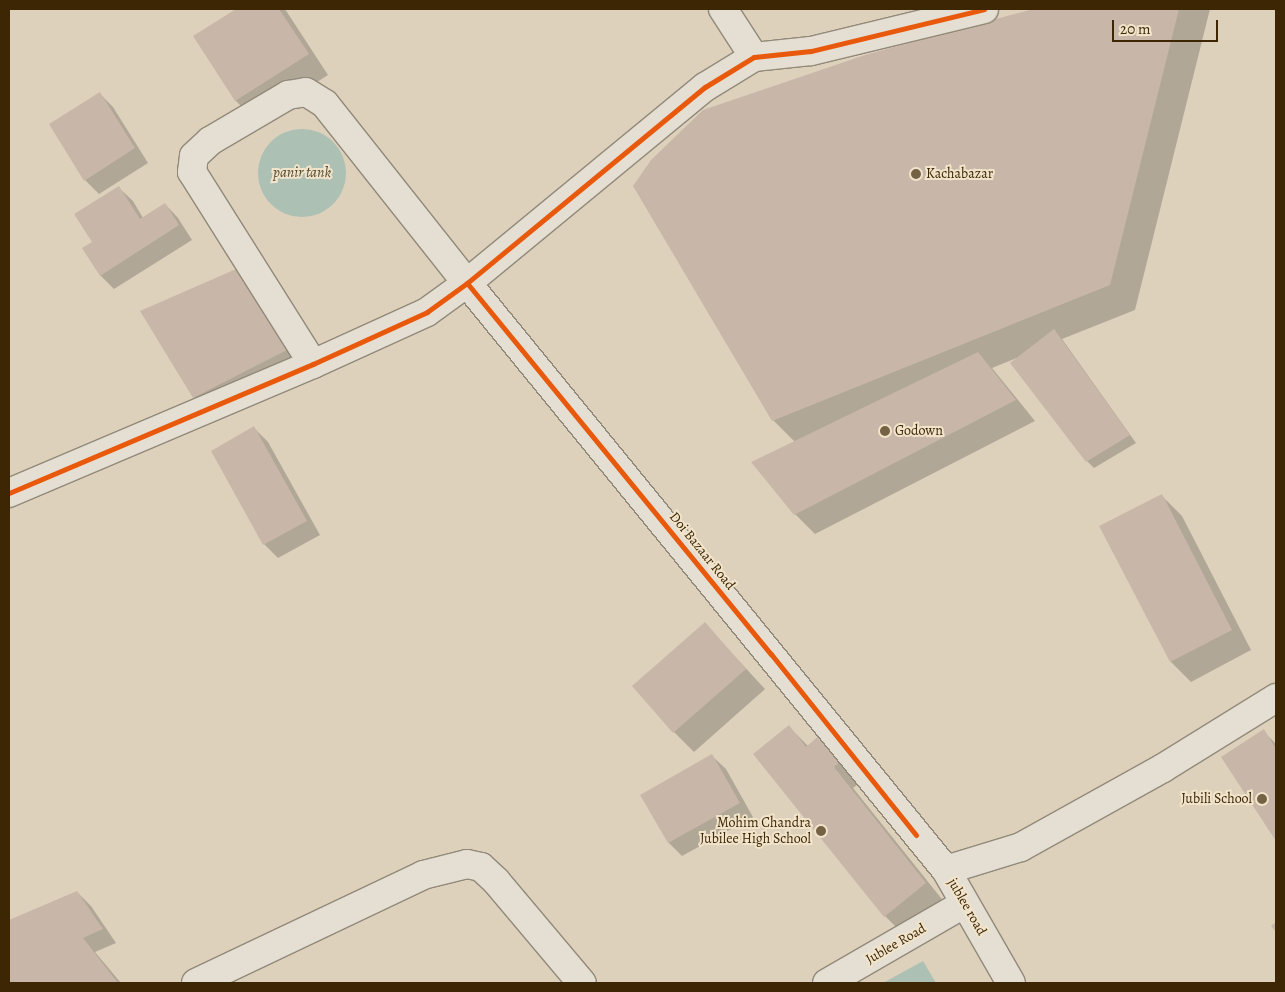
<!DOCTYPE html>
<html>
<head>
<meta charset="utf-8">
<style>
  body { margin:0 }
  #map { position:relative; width:1285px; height:992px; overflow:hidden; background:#ddd1bc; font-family:Alegreya,serif }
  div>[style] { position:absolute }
  .water>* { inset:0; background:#adc0b4 }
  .round { border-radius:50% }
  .shadow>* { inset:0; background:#0003 }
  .building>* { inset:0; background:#c8b7a8 }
  .roads { filter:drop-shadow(1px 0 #928979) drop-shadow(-1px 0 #928979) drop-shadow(0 1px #928979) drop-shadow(0 -1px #928979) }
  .minor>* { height:28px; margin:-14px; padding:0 14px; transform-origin:14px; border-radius:14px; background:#e4ded3 }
  .cycleway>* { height:5px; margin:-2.5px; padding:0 2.5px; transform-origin:2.5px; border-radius:2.5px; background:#e8590c }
  .dots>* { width:14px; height:14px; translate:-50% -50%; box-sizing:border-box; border:2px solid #f1e4cb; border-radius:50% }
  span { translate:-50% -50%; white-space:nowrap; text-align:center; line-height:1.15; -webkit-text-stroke:4px #f1e4cb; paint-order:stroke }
  .poi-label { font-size:14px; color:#3d2604 }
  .left { translate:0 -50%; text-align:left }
  .right { translate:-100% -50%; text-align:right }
  .street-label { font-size:14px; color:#3d2604 }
  .water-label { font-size:15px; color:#544a2f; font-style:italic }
  .frame { position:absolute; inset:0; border:10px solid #3d2604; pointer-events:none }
  .scale { position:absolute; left:1112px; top:20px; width:106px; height:22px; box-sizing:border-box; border:2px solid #3d2604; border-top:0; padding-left:6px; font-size:15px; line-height:18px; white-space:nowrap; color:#3d2604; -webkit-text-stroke:4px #f1e4cb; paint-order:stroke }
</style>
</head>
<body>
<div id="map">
  <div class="water">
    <div class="round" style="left:258px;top:129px;width:88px;height:88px"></div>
    <div style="clip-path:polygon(923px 961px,936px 983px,883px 983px)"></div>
  </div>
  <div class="shadow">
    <div style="clip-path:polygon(238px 9px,285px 9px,328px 75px,256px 121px,236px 101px,195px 37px)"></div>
    <div style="clip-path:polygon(1038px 9px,1210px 9px,1135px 310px,1062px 339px,1136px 443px,1094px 468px,1087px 461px,1019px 357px,992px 368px,1035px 421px,815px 534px,795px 514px,795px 442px,773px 420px,865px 56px)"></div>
    <div style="clip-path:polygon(99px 93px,113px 107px,148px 163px,99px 194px,85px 180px)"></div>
    <div style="clip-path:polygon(119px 188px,133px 201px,143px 218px,165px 204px,178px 218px,192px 240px,114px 289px,101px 276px,83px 249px,93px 242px)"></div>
    <div style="clip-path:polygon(243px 267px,308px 369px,214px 417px,194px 397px)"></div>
    <div style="clip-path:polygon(254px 428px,268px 442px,320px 535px,278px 558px,264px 544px)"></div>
    <div style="clip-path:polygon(1161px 495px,1182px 516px,1251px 650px,1191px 682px,1171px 662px,1101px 527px)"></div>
    <div style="clip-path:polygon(705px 624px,765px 689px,694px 752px,674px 732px)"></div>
    <div style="clip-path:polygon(789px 727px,808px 746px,822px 734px,863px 780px,853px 788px,945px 903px,905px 936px,885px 916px)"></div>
    <div style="clip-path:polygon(1263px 731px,1276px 744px,1276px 838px,1222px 757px)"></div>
    <div style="clip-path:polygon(712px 756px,726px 769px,753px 817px,682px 856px,669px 843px,642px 795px)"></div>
    <div style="clip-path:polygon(77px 892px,91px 906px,116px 943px,95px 952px,121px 983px,9px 983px,9px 922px)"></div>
  </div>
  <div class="building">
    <div style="clip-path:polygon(236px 9px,279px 9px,309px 54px,235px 101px,193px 36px)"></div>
    <div style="clip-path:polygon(1033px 9px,1179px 9px,1110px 285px,772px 421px,633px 186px,651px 160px,703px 110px,865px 55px)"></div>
    <div style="clip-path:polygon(100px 92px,135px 148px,84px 181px,49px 124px)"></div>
    <div style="clip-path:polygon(119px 186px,140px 219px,165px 203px,179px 225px,100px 276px,82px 248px,92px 242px,74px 214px)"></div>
    <div style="clip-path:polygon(243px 266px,289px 349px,193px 398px,140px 311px)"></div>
    <div style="clip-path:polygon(1054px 329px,1130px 435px,1086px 462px,1010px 363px)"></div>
    <div style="clip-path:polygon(978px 352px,1016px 400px,794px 515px,751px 462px)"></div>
    <div style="clip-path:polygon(254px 426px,307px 521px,263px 545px,211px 451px)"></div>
    <div style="clip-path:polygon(1162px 494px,1232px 630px,1170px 662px,1099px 526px)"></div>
    <div style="clip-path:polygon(705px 622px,746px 669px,673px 733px,632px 686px)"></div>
    <div style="clip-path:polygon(789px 725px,806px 747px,822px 733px,843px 759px,834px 767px,926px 883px,884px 917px,753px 754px)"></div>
    <div style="clip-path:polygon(1264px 729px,1276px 749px,1276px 841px,1221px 757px)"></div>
    <div style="clip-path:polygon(712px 754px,740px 803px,668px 843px,640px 795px)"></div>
    <div style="clip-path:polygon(77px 891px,103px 929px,83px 938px,118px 983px,9px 983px,9px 920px)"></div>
    <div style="clip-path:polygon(1276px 922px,1276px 932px,1271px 926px)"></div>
  </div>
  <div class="roads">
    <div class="minor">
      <div style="left:723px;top:9px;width:57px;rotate:57.1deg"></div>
      <div style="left:313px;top:364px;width:227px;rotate:-122.2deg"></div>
      <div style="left:192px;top:172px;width:16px;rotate:-83deg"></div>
      <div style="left:194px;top:156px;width:22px;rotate:-43deg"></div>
      <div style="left:210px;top:141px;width:91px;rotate:-30.5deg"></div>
      <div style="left:288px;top:95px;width:18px;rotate:-9deg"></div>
      <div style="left:306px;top:92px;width:22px;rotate:32deg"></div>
      <div style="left:325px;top:104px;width:228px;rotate:51.6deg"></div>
      <div style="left:467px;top:283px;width:758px;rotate:50.79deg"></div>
      <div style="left:946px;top:870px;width:130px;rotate:60.1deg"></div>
      <div style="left:9px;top:493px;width:330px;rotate:-23deg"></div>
      <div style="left:313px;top:364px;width:125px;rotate:-24.5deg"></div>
      <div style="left:427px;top:312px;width:49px;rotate:-35.9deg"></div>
      <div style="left:467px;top:283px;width:308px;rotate:-39.5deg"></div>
      <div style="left:705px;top:87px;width:57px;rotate:-31.5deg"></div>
      <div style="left:754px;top:57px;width:57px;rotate:-6deg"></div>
      <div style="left:811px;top:51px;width:178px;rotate:-13.6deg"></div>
      <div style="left:946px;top:870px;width:78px;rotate:-17deg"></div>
      <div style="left:1021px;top:847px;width:162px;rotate:-29.1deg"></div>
      <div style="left:1163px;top:768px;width:133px;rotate:-31.8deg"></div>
      <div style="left:196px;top:983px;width:251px;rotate:-25.4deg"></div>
      <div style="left:423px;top:875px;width:45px;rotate:-14deg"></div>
      <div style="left:467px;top:864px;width:14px;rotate:12deg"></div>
      <div style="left:481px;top:867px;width:21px;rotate:43deg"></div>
      <div style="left:496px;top:881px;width:133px;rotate:49.9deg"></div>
      <div style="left:827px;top:983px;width:158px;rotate:-30deg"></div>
    </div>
  </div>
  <div class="cycleway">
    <div style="left:467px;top:283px;width:480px;rotate:50.7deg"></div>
    <div style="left:771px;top:654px;width:232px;rotate:51.3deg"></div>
    <div style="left:9px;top:493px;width:330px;rotate:-23deg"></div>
    <div style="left:313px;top:364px;width:125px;rotate:-24.5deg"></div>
    <div style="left:427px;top:312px;width:49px;rotate:-35.9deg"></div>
    <div style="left:467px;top:283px;width:308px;rotate:-39.5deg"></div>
    <div style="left:705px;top:87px;width:57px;rotate:-31.5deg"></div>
    <div style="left:754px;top:57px;width:57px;rotate:-6deg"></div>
    <div style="left:811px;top:51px;width:178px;rotate:-13.6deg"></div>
  </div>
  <div class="dots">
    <div style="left:916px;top:174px;background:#756244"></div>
    <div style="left:885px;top:431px;background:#756244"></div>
    <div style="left:1262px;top:799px;background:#756244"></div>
    <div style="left:821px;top:831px;background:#756244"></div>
  </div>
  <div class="poi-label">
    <span class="left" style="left:926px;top:174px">Kachabazar</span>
    <span class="left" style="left:895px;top:431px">Godown</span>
    <span class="right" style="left:1252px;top:799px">Jubili School</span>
    <span class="right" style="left:811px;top:831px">Mohim Chandra<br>Jubilee High School</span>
  </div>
  <div class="street-label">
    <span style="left:702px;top:551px;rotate:51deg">Doi Bazaar Road</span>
    <span style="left:967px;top:907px;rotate:60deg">jublee road</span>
    <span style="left:896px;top:944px;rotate:-30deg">Jublee Road</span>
  </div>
  <div class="water-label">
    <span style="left:302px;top:173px">panir tank</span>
  </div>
  <div class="frame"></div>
  <div class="scale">20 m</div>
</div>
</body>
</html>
